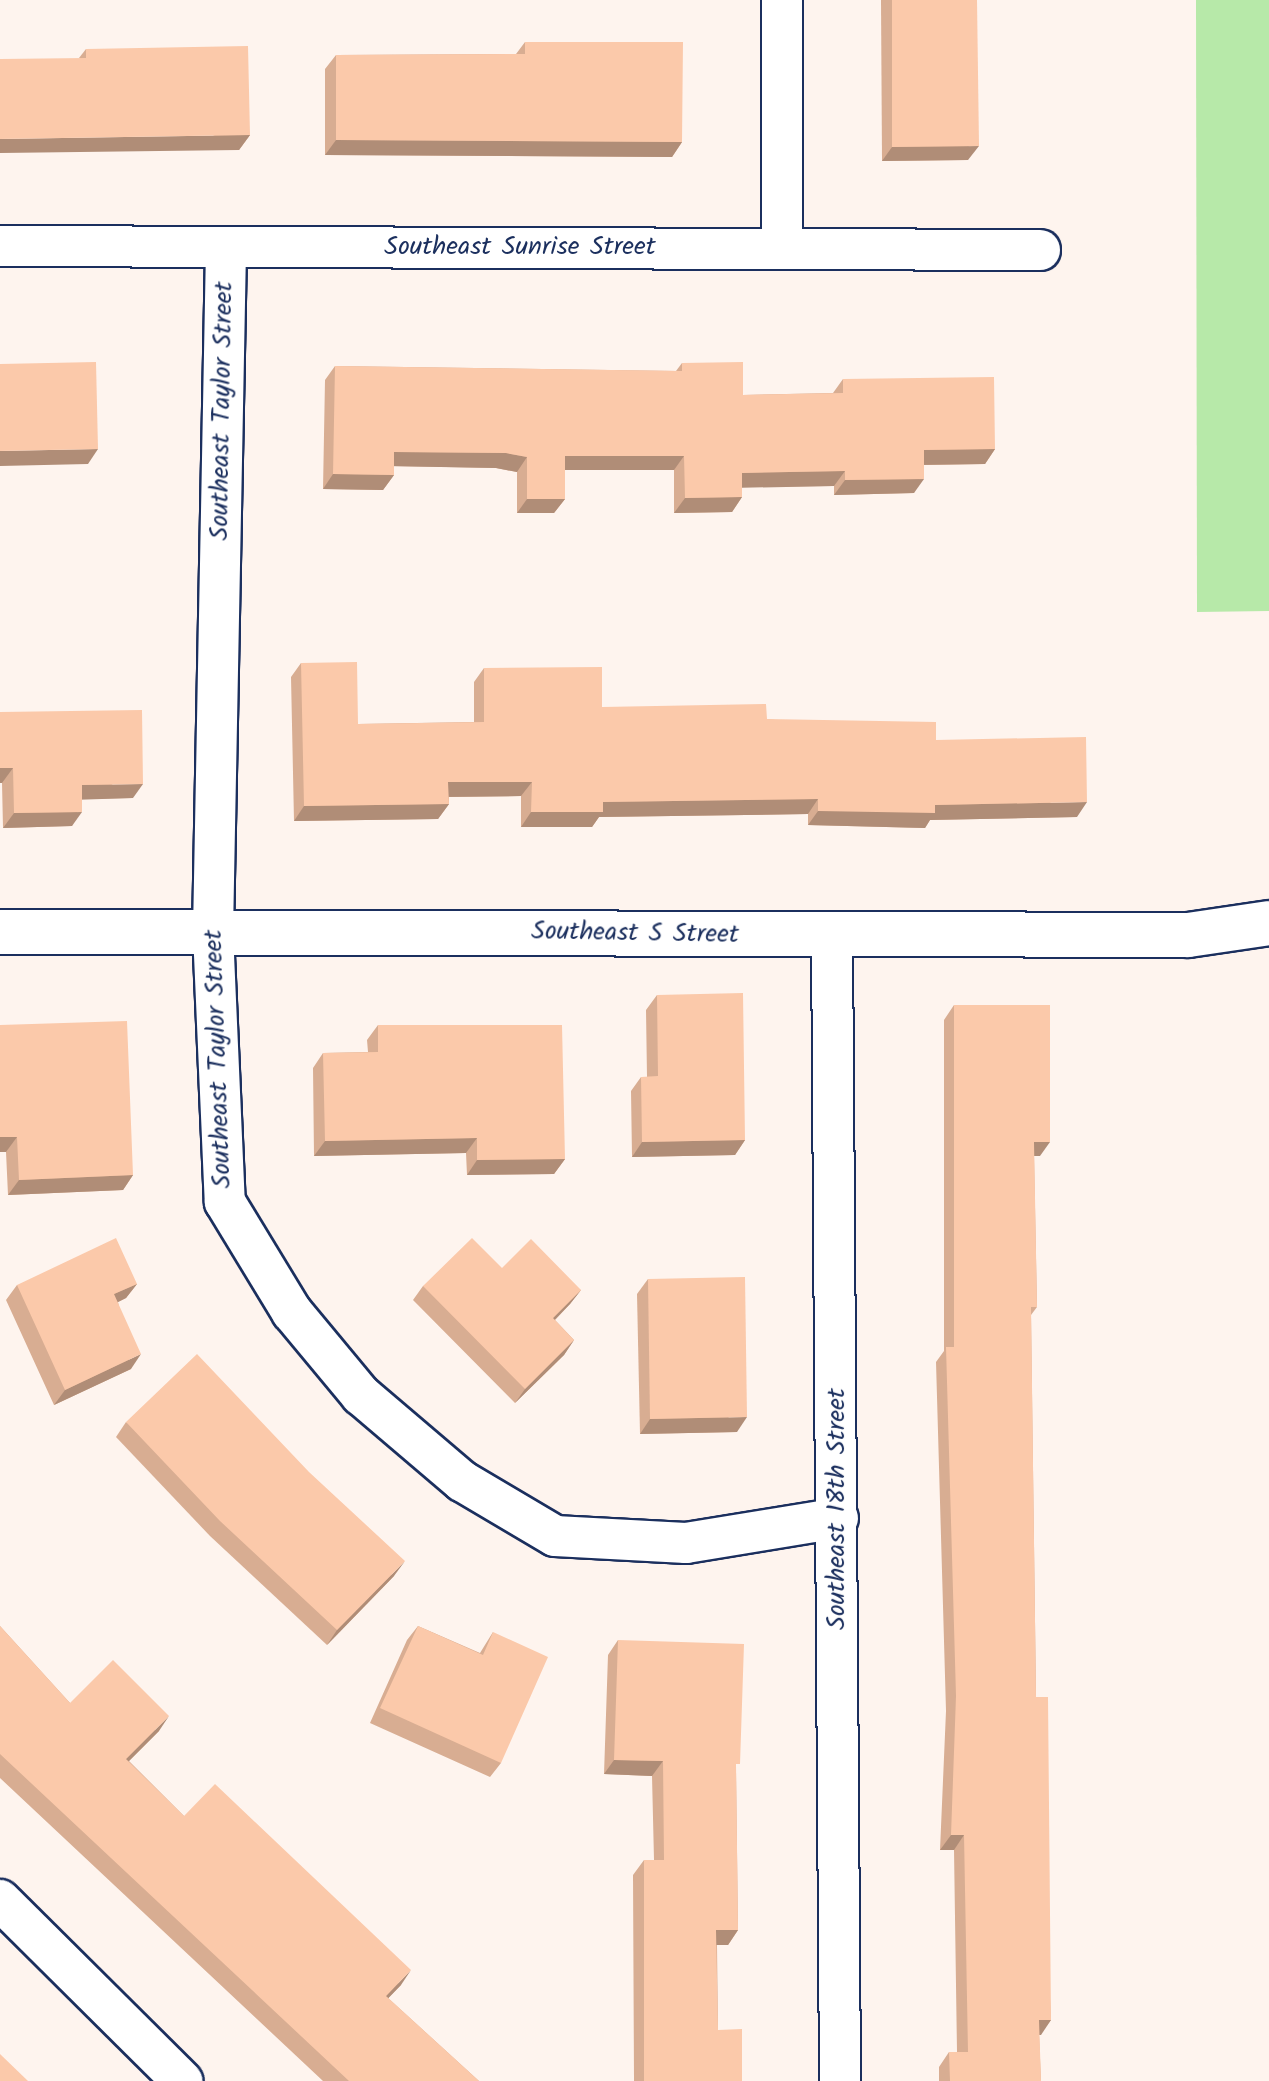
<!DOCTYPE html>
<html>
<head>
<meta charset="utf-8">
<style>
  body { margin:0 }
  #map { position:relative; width:1269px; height:2081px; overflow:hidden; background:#fef4ee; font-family:Kalam,sans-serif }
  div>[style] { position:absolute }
  .green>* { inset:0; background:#b7e9a9 }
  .roads { filter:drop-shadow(2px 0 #1b2f5e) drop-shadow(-2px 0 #1b2f5e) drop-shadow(0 2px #1b2f5e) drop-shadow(0 -2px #1b2f5e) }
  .minor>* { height:40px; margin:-20px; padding:0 20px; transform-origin:20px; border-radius:20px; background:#fff }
  .tertiary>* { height:44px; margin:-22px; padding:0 22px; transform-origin:22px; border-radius:22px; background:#fff }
  .wall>* { inset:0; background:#d8ad92 }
  .shaded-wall>* { inset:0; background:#b08d77 }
  .building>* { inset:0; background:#fbc9aa }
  span { translate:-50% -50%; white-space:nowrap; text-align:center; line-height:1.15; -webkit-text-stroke:7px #fff; paint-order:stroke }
  .street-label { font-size:26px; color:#1b2f5e }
</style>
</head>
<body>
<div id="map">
  <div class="green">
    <div style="clip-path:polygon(1196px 0,1269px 0,1269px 611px,1197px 612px)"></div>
  </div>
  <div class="roads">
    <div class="minor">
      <div style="left:782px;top:0;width:248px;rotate:90deg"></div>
      <div style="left:0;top:246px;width:1040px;rotate:0.22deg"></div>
      <div style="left:226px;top:249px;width:683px;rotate:91.09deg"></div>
      <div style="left:213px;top:932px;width:270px;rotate:87.5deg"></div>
      <div style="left:225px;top:1202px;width:129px;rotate:58.7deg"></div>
      <div style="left:292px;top:1312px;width:108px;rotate:50.3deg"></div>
      <div style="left:361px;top:1395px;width:133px;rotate:40.4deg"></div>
      <div style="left:462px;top:1481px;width:108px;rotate:30.6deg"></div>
      <div style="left:555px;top:1536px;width:131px;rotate:3.1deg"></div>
      <div style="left:686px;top:1543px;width:154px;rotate:-9.3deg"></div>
      <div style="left:832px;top:936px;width:1145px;rotate:89.6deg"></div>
      <div style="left:0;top:1900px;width:257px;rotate:44.8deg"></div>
    </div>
    <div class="tertiary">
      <div style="left:0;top:932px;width:1188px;rotate:0.14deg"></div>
      <div style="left:1188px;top:935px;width:82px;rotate:-8.4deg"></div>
    </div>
  </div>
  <div class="wall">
    <div style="clip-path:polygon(881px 0,977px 0,968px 160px,882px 161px)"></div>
    <div style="clip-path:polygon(525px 42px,682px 142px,672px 157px,325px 155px,325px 69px,336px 55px,516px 54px)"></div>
    <div style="clip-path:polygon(86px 49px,250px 135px,239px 150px,79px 58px)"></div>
    <div style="clip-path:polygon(682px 363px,743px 395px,833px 393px,843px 379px,995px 449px,985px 464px,924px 465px,914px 493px,834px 495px,834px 486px,742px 487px,742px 497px,732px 512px,674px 513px,674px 470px,565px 470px,565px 499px,554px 513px,517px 513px,517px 472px,496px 468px,394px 466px,394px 475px,383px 490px,323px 489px,325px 380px,335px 366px,676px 371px)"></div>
    <div style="clip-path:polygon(301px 663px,358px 724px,474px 722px,474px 682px,484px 668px,602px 707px,767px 719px,936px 740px,1077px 817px,930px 820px,925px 828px,808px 825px,808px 814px,599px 817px,592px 827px,521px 827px,521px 796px,449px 797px,449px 804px,438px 819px,294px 821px,291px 677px)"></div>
    <div style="clip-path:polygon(0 712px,133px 798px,82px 799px,72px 826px,3px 828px,2px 783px,0 783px)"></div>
    <div style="clip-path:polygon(657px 995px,745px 1140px,735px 1155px,632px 1157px,631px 1091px,641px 1077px,647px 1077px,646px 1010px)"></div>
    <div style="clip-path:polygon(954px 1005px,1040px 1156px,1034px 1156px,1037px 1307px,1031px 1315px,1036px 1697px,1051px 2020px,1039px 2035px,1041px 2081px,939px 2081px,939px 2067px,949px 2052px,957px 2052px,954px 1850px,940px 1850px,946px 1711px,936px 1362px,944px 1351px,944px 1020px)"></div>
    <div style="clip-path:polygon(0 1025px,133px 1175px,123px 1190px,8px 1195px,6px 1152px,0 1152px)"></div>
    <div style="clip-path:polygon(378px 1025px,565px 1159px,554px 1174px,467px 1175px,466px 1153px,314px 1156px,313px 1068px,323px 1053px,368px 1052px,367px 1040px)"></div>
    <div style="clip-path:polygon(502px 1268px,581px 1290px,570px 1304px,555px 1320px,574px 1340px,564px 1355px,515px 1403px,413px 1300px,423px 1286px)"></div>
    <div style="clip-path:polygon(648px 1279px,737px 1432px,640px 1434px,637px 1294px)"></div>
    <div style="clip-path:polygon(137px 1284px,126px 1298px,118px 1302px,131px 1369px,54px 1405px,6px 1300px,17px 1285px)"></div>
    <div style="clip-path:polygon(126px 1422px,394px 1576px,327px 1645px,210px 1536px,116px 1437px)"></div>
    <div style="clip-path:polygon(0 1626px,70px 1703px,159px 1731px,129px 1761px,184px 1816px,401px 1985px,388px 1998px,479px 2081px,323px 2081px,0 1778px)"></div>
    <div style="clip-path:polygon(418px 1626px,480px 1653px,493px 1632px,501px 1763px,490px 1777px,370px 1723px,407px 1640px)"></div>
    <div style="clip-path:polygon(618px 1640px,736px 1770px,738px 1930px,728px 1945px,717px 1945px,718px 2030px,742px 2081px,634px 2081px,633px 1875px,644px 1860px,654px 1860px,652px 1776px,604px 1774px,608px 1655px)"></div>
  </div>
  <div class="shaded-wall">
    <div style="clip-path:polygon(250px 135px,239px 150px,0 153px,0 139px)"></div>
    <div style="clip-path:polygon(336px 140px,682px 142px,672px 157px,325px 155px)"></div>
    <div style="clip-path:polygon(979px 146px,968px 160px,882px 161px,892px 147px)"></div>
    <div style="clip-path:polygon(98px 449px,88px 464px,0 466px,0 451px)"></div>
    <div style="clip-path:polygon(995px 449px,985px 464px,913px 465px,924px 450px)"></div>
    <div style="clip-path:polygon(394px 452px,506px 453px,527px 457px,517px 472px,496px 468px,384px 466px)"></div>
    <div style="clip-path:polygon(565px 456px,684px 456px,674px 470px,554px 470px)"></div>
    <div style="clip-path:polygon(845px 471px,834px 486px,731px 488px,742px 473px)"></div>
    <div style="clip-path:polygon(333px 474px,394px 475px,383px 490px,323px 489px)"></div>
    <div style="clip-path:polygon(924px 479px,914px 493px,834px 495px,845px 480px)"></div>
    <div style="clip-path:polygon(742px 497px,732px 512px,674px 513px,685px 498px)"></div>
    <div style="clip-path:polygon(527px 499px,565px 499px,554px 513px,517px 513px)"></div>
    <div style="clip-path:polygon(0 768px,13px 768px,2px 783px,0 783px)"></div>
    <div style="clip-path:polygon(448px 782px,532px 782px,521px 796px,438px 797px)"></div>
    <div style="clip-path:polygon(143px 784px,133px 798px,71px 800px,82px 785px)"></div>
    <div style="clip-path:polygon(818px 799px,808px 814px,599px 817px,592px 827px,521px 827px,531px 812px,603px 802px)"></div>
    <div style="clip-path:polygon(1087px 802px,1077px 817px,930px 820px,925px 828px,808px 825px,818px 811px,935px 805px)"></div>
    <div style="clip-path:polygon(449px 804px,438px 819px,294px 821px,304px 806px)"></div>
    <div style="clip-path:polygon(82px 812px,72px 826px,3px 828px,14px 813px)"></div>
    <div style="clip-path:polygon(0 1137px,17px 1137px,6px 1152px,0 1152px)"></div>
    <div style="clip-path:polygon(477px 1138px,466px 1153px,314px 1156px,325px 1141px)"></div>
    <div style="clip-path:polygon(745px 1140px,735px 1155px,632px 1157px,642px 1142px)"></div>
    <div style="clip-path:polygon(1034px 1142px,1050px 1142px,1040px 1156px,1024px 1156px)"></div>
    <div style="clip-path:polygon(565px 1159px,554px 1174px,467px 1175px,477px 1160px)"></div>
    <div style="clip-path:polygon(133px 1175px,123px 1190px,8px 1195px,19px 1180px)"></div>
    <div style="clip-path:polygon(137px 1284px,126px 1298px,104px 1309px,114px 1294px)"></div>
    <div style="clip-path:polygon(581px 1290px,570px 1304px,542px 1333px,553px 1318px)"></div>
    <div style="clip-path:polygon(574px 1340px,564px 1355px,515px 1403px,525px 1389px)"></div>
    <div style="clip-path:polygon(141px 1354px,131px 1369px,54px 1405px,65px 1390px)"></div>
    <div style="clip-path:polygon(747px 1417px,737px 1432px,640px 1434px,650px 1419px)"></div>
    <div style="clip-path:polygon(405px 1561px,394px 1576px,327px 1645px,337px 1630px)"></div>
    <div style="clip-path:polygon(169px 1716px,159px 1731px,116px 1774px,126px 1759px)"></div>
    <div style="clip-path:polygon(614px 1760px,663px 1761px,652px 1776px,604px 1774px)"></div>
    <div style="clip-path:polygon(951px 1835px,964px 1835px,954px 1850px,940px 1850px)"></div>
    <div style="clip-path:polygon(716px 1930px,738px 1930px,728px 1945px,706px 1945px)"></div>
    <div style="clip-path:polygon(411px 1970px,401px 1985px,376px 2011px,386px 1996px)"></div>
    <div style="clip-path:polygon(1039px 2020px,1051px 2020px,1041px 2035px,1029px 2035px)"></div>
  </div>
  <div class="building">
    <div style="clip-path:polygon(892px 0,977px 0,979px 146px,892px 147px)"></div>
    <div style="clip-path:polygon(525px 42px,683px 42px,682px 142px,336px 140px,336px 55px,525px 54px)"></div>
    <div style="clip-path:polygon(248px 46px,250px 135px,0 139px,0 59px,86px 58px,86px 49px)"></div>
    <div style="clip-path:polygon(96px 362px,98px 449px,0 451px,0 364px)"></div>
    <div style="clip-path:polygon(743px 362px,743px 395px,843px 393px,843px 379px,994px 377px,995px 449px,924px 450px,924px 479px,845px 480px,845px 471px,742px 473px,742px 497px,685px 498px,684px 456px,565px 456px,565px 499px,527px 499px,527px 457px,506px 453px,394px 452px,394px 475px,333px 474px,335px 366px,682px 371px,682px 363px)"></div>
    <div style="clip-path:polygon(357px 662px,358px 724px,484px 722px,484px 668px,602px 667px,602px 707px,766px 704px,767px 719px,936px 722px,936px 740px,1086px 737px,1087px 802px,935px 805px,935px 813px,818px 811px,818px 799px,603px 802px,603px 812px,531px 812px,532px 782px,448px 782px,449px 804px,304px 806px,301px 663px)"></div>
    <div style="clip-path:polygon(142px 710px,143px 784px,82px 785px,82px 812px,14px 813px,13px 768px,0 768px,0 712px)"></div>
    <div style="clip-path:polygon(743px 993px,745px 1140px,642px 1142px,641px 1077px,658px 1076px,657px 995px)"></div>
    <div style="clip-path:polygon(954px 1005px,1050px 1005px,1050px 1142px,1034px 1142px,1037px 1307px,1031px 1307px,1036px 1697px,1048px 1697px,1051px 2020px,1039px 2020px,1041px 2081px,950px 2081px,949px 2052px,968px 2052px,964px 1835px,951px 1835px,956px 1696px,946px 1347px,954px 1347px)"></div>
    <div style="clip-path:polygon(127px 1021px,133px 1175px,19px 1180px,17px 1137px,0 1137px,0 1025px)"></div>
    <div style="clip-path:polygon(378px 1025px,562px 1025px,565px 1159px,477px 1160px,477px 1138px,325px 1141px,323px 1053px,378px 1052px)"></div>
    <div style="clip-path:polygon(116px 1238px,137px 1284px,114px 1294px,141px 1354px,65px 1390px,17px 1285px)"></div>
    <div style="clip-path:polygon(472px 1238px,502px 1268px,531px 1239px,581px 1290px,553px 1318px,574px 1340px,525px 1389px,423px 1286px)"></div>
    <div style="clip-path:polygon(745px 1277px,747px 1417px,650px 1419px,648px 1279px)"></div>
    <div style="clip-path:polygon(197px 1354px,309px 1472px,405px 1561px,337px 1630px,220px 1521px,126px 1422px)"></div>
    <div style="clip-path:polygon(0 1626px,70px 1703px,113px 1660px,169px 1716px,126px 1759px,184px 1816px,215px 1784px,411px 1970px,386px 1996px,479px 2081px,349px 2081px,0 1754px)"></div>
    <div style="clip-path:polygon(418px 1626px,483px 1655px,493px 1632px,548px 1657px,501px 1763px,380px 1708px)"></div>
    <div style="clip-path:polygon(618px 1640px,744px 1644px,740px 1764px,736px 1764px,738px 1930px,716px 1930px,718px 2030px,742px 2029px,742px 2081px,644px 2081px,644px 1860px,664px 1860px,663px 1761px,614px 1760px)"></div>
    <div style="clip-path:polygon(0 2054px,28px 2081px,0 2081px)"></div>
  </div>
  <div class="street-label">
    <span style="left:520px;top:248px">Southeast Sunrise Street</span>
    <span style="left:223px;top:411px;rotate:-89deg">Southeast Taylor Street</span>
    <span style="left:635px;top:934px;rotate:1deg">Southeast S Street</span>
    <span style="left:219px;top:1059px;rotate:-92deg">Southeast Taylor Street</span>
    <span style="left:838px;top:1509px;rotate:-90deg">Southeast 18th Street</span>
  </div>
</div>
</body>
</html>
